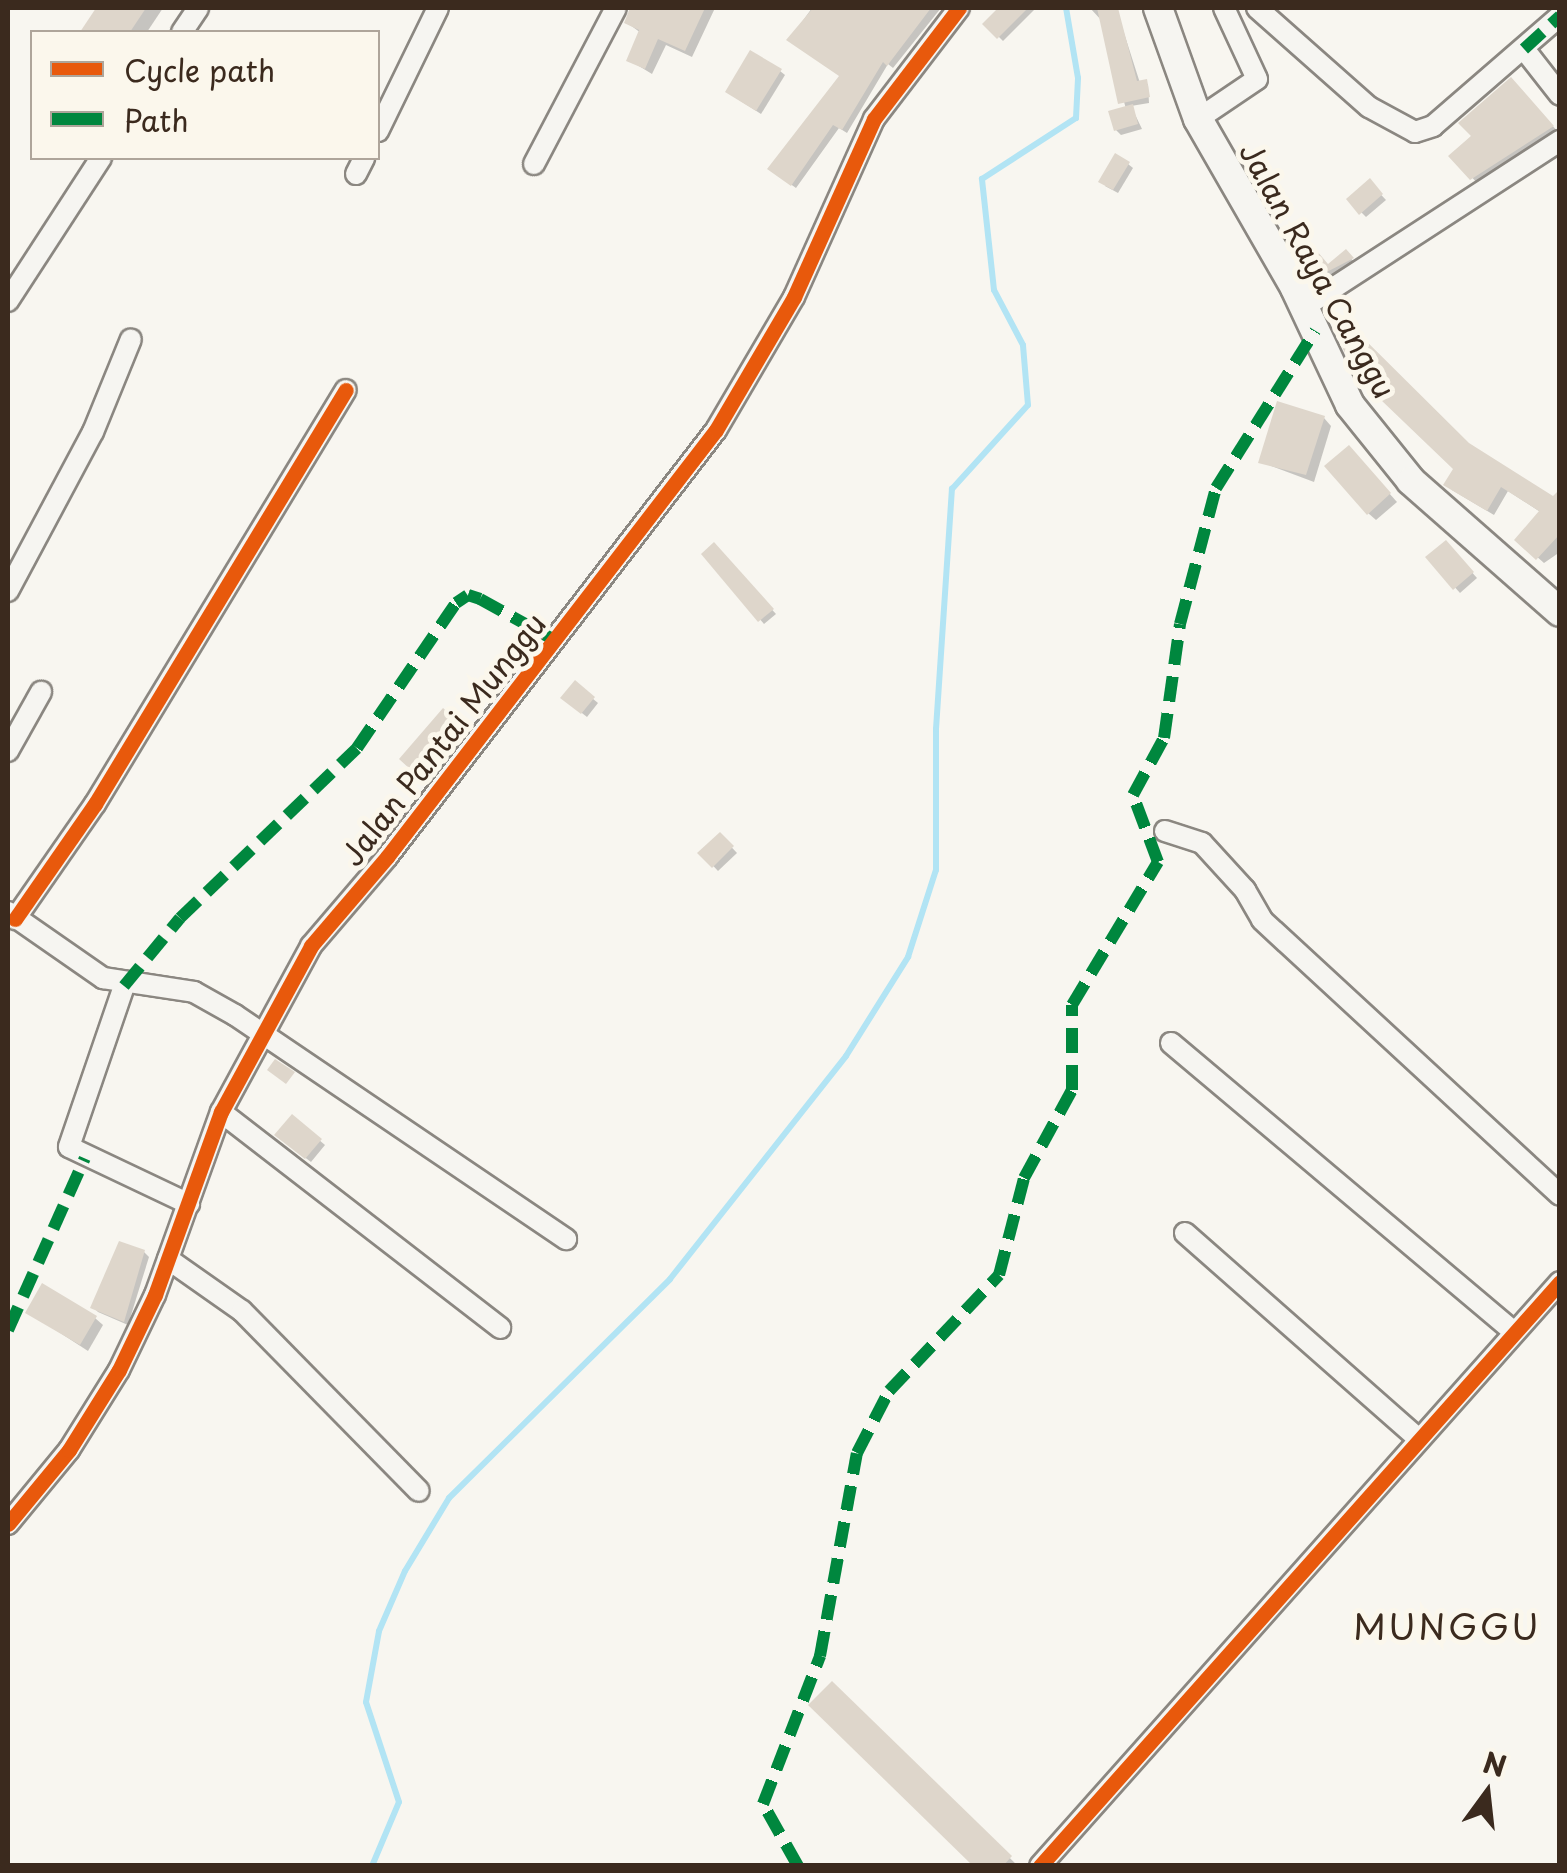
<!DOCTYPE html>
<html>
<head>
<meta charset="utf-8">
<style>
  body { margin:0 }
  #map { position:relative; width:1567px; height:1873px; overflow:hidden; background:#f8f6f0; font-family:"Playpen Sans",sans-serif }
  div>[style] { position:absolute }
  .shadow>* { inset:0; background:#0003 }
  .stream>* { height:6px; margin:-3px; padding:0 3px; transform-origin:3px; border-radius:3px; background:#b2e4f4 }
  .building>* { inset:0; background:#ded6cb }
  .roads { filter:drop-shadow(2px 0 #8b8781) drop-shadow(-2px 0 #8b8781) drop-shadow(0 2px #8b8781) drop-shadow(0 -2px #8b8781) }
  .minor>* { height:20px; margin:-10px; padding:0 10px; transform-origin:10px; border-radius:10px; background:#f6f5f1 }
  .secondary>* { height:28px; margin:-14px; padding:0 14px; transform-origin:14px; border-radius:14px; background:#f6f5f1 }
  .quiet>* { height:12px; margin-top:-6px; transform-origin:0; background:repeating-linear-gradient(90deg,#00873e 0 25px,transparent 0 37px) }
  .cycleway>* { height:15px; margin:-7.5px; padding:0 7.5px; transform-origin:7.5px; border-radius:7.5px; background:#e8590c }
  span { translate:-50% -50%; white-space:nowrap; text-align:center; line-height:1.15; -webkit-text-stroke:10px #fbf7ec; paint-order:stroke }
  .street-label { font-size:30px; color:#3b2a1e }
  .quarter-label { font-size:35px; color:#3b2a1e; letter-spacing:2.5px }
  .frame { position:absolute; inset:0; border:10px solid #3b2a1e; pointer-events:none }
  .legend { position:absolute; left:30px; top:30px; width:350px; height:130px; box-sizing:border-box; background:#fbf7ec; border:2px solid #aea59a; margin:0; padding:12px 18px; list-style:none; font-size:30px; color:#3b2a1e }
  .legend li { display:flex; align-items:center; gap:20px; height:50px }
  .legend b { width:50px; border:2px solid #aea59a }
  .north { position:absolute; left:1437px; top:1743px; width:100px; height:100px; -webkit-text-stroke:8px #fbf7ec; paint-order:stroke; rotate:15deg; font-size:28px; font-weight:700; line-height:40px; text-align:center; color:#3b2a1e }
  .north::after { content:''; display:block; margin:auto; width:35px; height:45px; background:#3b2a1e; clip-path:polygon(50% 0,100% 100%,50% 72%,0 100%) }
</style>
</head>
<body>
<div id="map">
  <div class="shadow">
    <div style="clip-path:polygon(99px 8px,163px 8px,147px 32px,83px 32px)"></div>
    <div style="clip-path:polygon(631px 8px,715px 8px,692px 57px,666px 45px,652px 74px,629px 60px,641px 33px,626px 22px)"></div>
    <div style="clip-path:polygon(812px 8px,857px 8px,884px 29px,903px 8px,941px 8px,893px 68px,888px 64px,847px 133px,839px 128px,796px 188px,775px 173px,842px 76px,789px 40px)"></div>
    <div style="clip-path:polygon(1001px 8px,1035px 9px,1003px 41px,986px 24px)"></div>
    <div style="clip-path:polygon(1090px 8px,1116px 8px,1140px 83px,1148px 84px,1149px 103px,1131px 106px,1142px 129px,1121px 135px,1116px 130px,1126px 109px,1102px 21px)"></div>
    <div style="clip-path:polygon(780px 71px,785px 75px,761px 114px,733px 96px)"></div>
    <div style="clip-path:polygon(1518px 88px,1560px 134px,1480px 186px,1452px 156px)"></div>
    <div style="clip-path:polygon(1128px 164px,1133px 168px,1118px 193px,1105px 186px)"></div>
    <div style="clip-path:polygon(1369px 182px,1386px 200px,1366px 217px,1349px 200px)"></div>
    <div style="clip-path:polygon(1346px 253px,1356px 264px,1322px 281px,1306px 264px,1329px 267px)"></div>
    <div style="clip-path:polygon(1324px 418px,1331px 426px,1314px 482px,1261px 462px)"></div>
    <div style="clip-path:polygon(1468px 445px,1553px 500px,1560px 493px,1560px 552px,1544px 563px,1517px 539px,1542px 513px,1508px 491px,1494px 515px,1452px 490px)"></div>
    <div style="clip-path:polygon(1356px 456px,1397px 502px,1376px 520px,1368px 513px)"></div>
    <div style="clip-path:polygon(1446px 543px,1477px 578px,1460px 593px,1429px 558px)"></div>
    <div style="clip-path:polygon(714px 546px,776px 614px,764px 624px,705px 555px)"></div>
    <div style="clip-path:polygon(575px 684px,598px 703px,587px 717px,568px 702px)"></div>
    <div style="clip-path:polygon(443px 712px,469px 734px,457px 749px,447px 740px,417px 773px,402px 759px)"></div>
    <div style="clip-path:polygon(720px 835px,737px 853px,718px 871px,701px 853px)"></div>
    <div style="clip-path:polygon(292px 1117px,325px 1145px,311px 1162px,282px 1140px)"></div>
    <div style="clip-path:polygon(144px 1252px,149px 1257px,128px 1325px,98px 1312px,93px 1307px)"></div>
    <div style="clip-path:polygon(28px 1312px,95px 1318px,103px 1325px,88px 1351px)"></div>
    <div style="clip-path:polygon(832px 1685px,1018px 1866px,976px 1866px)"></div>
  </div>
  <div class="stream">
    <div style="left:372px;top:1866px;width:69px;rotate:-67.1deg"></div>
    <div style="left:399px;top:1802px;width:105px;rotate:-108.3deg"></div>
    <div style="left:366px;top:1702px;width:72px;rotate:-79.6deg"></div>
    <div style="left:379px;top:1631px;width:65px;rotate:-66.6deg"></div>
    <div style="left:405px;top:1571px;width:85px;rotate:-58.9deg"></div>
    <div style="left:449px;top:1498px;width:311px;rotate:-44.7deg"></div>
    <div style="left:670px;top:1279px;width:284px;rotate:-51.7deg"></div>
    <div style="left:846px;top:1056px;width:117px;rotate:-57.9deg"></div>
    <div style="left:908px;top:957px;width:91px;rotate:-72.2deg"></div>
    <div style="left:936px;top:870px;width:141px;rotate:-90deg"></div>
    <div style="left:936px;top:729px;width:241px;rotate:-86.2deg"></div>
    <div style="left:952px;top:489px;width:113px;rotate:-47.9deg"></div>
    <div style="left:1028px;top:405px;width:60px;rotate:-94.8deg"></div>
    <div style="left:1023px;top:345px;width:62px;rotate:-117.8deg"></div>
    <div style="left:994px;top:290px;width:112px;rotate:-96.2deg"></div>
    <div style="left:982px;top:179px;width:112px;rotate:-33deg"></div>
    <div style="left:1076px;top:118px;width:40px;rotate:-87.1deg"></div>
    <div style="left:1078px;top:78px;width:71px;rotate:-99.7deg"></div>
  </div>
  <div class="building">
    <div style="clip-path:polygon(96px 8px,146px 8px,130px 32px,80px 32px)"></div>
    <div style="clip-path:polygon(630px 8px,705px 8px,685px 51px,658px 39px,645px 69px,626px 61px,639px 30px,624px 23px)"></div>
    <div style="clip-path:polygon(813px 8px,931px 8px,887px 66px,883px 62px,842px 130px,833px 125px,791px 186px,767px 169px,839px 76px,786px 40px)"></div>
    <div style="clip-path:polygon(998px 8px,1028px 8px,997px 39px,982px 24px)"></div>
    <div style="clip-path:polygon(1097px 8px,1118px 8px,1137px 81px,1147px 79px,1150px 97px,1118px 104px)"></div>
    <div style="clip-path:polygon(750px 50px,782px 69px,756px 111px,725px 92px)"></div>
    <div style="clip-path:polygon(1511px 77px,1554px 126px,1470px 180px,1448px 156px,1471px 136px,1458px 123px)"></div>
    <div style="clip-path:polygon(1133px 104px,1138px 124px,1114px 131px,1108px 111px)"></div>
    <div style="clip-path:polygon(1115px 153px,1130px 162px,1113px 190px,1098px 182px)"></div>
    <div style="clip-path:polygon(1370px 178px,1383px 194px,1359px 215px,1346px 199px)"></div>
    <div style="clip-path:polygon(1346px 249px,1354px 258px,1315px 278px,1302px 263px,1317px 251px,1328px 264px)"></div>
    <div style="clip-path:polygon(1344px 319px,1469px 443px,1553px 496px,1560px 489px,1560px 534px,1536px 560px,1514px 540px,1539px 511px,1501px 487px,1487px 511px,1443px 485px,1453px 469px,1356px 376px,1333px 328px)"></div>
    <div style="clip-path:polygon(1277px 401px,1325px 416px,1306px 475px,1258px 463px)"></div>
    <div style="clip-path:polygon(1349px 445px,1391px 493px,1367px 515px,1324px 466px)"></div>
    <div style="clip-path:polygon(1446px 540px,1474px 572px,1453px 590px,1425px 557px)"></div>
    <div style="clip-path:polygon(714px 542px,774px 609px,758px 622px,701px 554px)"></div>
    <div style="clip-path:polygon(575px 680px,595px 697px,581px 714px,560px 698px)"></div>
    <div style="clip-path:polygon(443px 708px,466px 728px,451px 746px,441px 737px,411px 770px,399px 759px)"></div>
    <div style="clip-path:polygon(720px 832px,734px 846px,712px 868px,697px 853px)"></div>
    <div style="clip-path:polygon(275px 1059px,295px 1072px,286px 1084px,267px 1070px)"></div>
    <div style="clip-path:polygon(292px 1114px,322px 1139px,305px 1159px,274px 1135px)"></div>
    <div style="clip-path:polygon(119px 1241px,145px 1250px,124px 1322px,90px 1308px)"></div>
    <div style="clip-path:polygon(42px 1283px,97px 1316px,80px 1345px,25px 1313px)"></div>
    <div style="clip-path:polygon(832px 1681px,1012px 1856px,1003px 1866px,973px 1866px,808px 1705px)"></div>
  </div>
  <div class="roads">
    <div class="minor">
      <div style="left:1257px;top:8px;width:149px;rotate:41.5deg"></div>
      <div style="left:1369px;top:107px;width:52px;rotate:28.5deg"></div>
      <div style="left:1415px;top:132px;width:19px;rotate:-18deg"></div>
      <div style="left:1433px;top:126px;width:168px;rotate:-40.9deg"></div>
      <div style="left:182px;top:32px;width:29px;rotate:-56deg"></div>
      <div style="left:1524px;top:49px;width:58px;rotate:52deg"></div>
      <div style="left:1198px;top:119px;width:71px;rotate:-34.1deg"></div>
      <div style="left:1257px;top:79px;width:78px;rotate:-114.9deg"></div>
      <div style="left:378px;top:131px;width:137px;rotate:-64deg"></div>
      <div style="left:534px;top:164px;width:176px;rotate:-62.3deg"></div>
      <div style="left:356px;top:174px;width:18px;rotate:-63deg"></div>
      <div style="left:8px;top:301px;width:171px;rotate:-57deg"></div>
      <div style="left:1304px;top:307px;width:305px;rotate:-33deg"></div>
      <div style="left:8px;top:591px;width:180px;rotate:-61.9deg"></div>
      <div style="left:93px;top:432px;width:100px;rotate:-67.8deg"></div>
      <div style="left:8px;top:751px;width:68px;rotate:-60.8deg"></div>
      <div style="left:1165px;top:831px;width:39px;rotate:18deg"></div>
      <div style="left:1202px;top:843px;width:64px;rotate:47.5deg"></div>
      <div style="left:1245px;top:890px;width:34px;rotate:60deg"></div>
      <div style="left:1262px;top:920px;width:405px;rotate:42.7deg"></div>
      <div style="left:8px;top:912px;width:116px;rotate:34.8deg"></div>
      <div style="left:103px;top:978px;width:92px;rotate:8.7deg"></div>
      <div style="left:194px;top:992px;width:47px;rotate:29.3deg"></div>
      <div style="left:235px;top:1015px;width:400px;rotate:34.1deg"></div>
      <div style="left:15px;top:919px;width:140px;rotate:-55.2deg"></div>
      <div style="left:95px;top:804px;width:484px;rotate:-58.8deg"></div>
      <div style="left:124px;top:986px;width:170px;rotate:108.9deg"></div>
      <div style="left:69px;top:1147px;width:133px;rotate:25.4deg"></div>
      <div style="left:1171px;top:1043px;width:446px;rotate:40.1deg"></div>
      <div style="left:221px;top:1112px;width:353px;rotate:37.7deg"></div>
      <div style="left:1185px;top:1233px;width:312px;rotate:41.4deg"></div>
      <div style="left:168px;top:1259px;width:90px;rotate:35.1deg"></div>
      <div style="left:242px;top:1311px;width:252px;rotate:45.5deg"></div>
      <div style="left:8px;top:1524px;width:96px;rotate:-50.5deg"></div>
      <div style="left:69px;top:1450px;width:94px;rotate:-58deg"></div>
      <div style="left:119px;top:1370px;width:83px;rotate:-64.4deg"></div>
      <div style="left:155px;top:1295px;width:195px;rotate:-70.2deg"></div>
      <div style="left:221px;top:1112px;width:189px;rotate:-61.5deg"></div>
      <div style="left:311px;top:946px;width:117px;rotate:-49.5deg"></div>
      <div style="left:387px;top:857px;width:539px;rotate:-52.39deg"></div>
      <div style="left:716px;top:430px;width:154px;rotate:-59.6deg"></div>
      <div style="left:794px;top:297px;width:195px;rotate:-65.8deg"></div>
      <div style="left:874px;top:119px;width:140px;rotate:-52.6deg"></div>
      <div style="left:1040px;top:1866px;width:782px;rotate:-48.32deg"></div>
    </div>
    <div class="secondary">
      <div style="left:1158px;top:8px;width:118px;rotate:70.2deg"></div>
      <div style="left:1198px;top:119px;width:195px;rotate:60.1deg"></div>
      <div style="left:1295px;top:288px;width:129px;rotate:64.8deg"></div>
      <div style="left:1350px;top:405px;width:97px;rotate:51.2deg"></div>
      <div style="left:1411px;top:481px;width:198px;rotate:41.3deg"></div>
    </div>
  </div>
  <div class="quiet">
    <div style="left:1524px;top:49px;width:49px;rotate:-42.5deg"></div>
    <div style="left:124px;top:986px;width:88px;rotate:-50.5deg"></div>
    <div style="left:180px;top:918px;width:245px;rotate:-43.8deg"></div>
    <div style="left:357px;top:748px;width:176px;rotate:-55.7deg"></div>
    <div style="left:456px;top:603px;width:14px;rotate:-34deg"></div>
    <div style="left:468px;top:595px;width:13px;rotate:18deg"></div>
    <div style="left:480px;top:599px;width:87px;rotate:28.9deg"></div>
    <div style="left:8px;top:1330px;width:188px;rotate:-65.9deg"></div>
    <div style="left:798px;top:1866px;width:71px;rotate:-119.4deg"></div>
    <div style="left:763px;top:1804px;width:159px;rotate:-68.9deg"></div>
    <div style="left:820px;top:1656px;width:206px;rotate:-79.7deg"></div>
    <div style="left:857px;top:1453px;width:70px;rotate:-62.7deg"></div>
    <div style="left:889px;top:1391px;width:160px;rotate:-46.5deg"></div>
    <div style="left:999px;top:1275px;width:100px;rotate:-75.5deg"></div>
    <div style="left:1024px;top:1178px;width:100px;rotate:-61.4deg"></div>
    <div style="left:1072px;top:1090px;width:85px;rotate:-90deg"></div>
    <div style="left:1072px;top:1005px;width:167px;rotate:-59deg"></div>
    <div style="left:1158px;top:862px;width:72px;rotate:-110.5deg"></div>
    <div style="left:1133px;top:795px;width:65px;rotate:-61.5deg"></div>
    <div style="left:1164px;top:738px;width:115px;rotate:-82deg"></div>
    <div style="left:1180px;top:624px;width:141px;rotate:-75.2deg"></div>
    <div style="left:1216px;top:488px;width:186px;rotate:-57.8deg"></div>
  </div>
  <div class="cycleway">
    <div style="left:15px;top:919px;width:140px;rotate:-55.2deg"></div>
    <div style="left:95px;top:804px;width:484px;rotate:-58.8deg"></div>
    <div style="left:8px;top:1524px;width:96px;rotate:-50.5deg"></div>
    <div style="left:69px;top:1450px;width:94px;rotate:-58deg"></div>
    <div style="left:119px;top:1370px;width:83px;rotate:-64.4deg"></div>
    <div style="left:155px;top:1295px;width:195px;rotate:-70.2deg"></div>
    <div style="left:221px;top:1112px;width:189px;rotate:-61.5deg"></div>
    <div style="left:311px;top:946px;width:117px;rotate:-49.5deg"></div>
    <div style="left:387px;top:857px;width:539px;rotate:-52.39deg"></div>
    <div style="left:716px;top:430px;width:154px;rotate:-59.6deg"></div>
    <div style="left:794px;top:297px;width:195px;rotate:-65.8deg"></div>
    <div style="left:874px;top:119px;width:140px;rotate:-52.6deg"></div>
    <div style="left:1040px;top:1866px;width:782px;rotate:-48.32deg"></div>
  </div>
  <div class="street-label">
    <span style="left:1318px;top:270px;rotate:61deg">Jalan Raya Canggu</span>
    <span style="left:443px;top:739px;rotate:-52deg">Jalan Pantai Munggu</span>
  </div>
  <div class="quarter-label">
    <span style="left:1447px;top:1626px">MUNGGU</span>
  </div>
  <div class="frame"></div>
  <ul class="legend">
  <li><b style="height:12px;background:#e8590c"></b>Cycle path</li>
  <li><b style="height:12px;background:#00873e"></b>Path</li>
  </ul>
  <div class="north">N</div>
</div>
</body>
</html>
